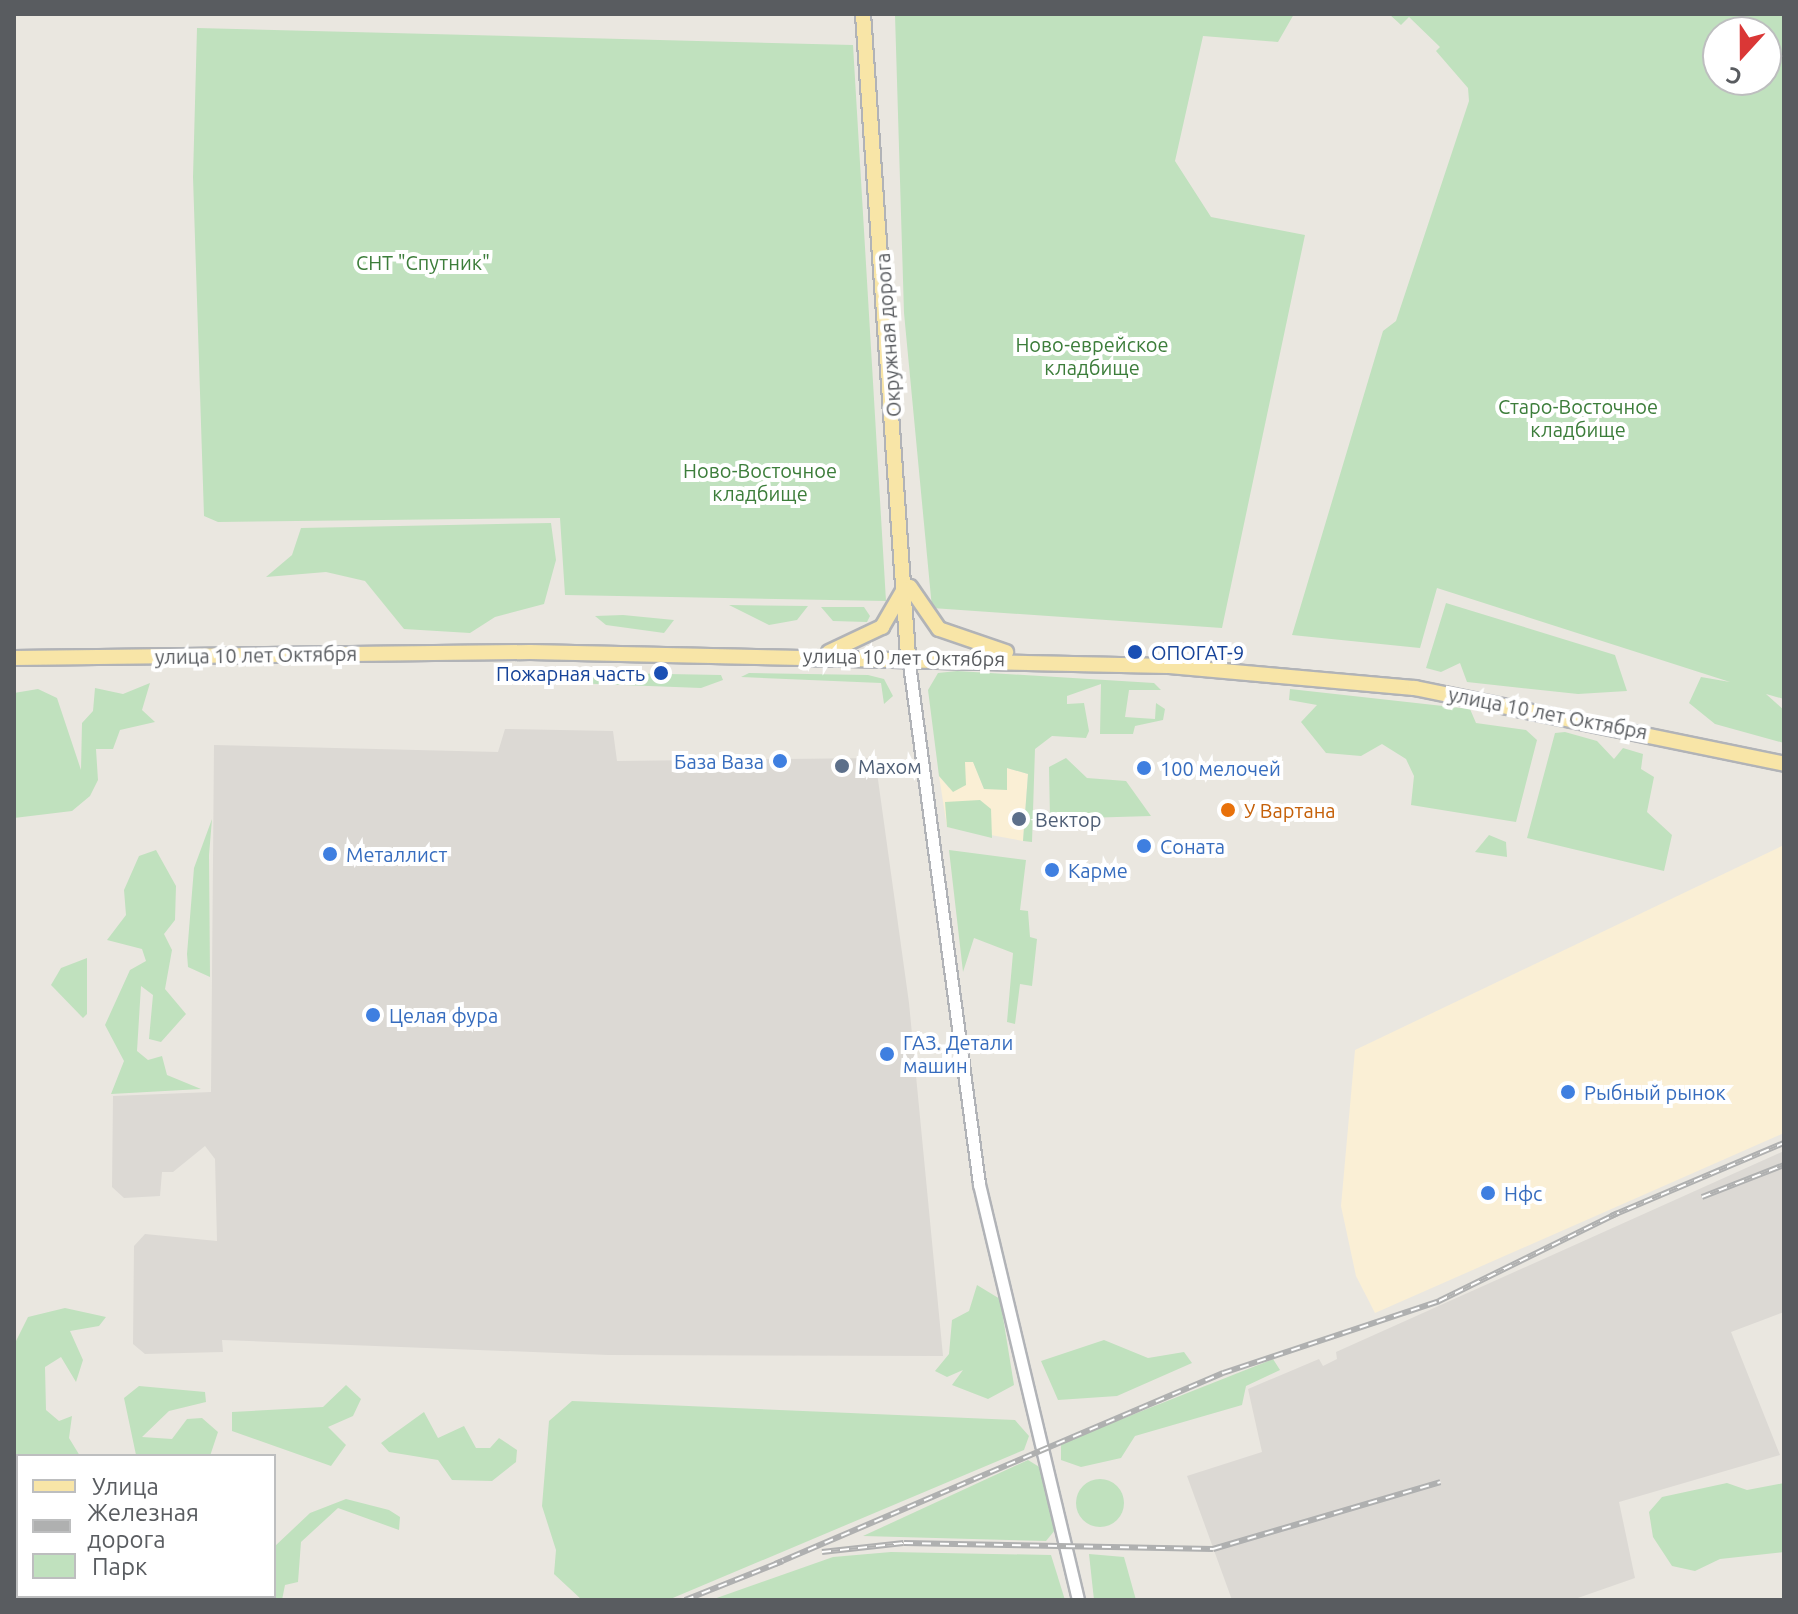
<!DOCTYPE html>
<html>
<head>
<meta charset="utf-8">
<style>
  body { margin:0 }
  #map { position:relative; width:1798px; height:1614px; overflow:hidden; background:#eae7e0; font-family:Ubuntu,sans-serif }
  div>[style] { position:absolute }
  .commercial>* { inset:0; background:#faefd5 }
  .industrial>* { inset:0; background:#dcd9d4 }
  .green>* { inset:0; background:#c0e1be }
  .round { border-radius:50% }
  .roads { filter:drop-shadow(2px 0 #b1b3b7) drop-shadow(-2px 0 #b1b3b7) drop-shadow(0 2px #b1b3b7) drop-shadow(0 -2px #b1b3b7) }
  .tertiary>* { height:11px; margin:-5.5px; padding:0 5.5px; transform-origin:5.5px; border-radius:5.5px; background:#fff }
  .primary>* { height:14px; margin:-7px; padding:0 7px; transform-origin:7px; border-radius:7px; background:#f8e5a7 }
  .rail>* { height:6px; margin-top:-3px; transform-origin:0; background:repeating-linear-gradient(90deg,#fff 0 9px,#afb0b0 0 18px); box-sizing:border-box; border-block:2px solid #afb0b0 }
  .dots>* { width:22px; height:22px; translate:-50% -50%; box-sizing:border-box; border:4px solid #fff; border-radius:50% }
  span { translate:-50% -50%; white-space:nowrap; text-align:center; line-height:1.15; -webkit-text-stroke:8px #fff; paint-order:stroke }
  .park-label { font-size:20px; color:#3c7d3a }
  .street-label { font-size:20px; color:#595c60 }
  .transit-label { font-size:20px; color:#164399 }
  .left { translate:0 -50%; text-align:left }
  .right { translate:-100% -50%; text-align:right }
  .shop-label { font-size:20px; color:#366cbe }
  .service-label { font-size:20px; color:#4e5e75 }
  .food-label { font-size:20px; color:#c56008 }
  .frame { position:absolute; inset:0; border:16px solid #595c60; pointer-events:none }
  .legend { position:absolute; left:16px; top:1454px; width:260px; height:144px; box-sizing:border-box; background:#fff; border:2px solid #bdbebf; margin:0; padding:10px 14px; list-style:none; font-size:24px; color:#595c60 }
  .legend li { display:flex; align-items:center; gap:16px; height:40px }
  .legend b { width:40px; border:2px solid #bdbebf }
  .north { position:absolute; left:1702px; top:16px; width:80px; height:80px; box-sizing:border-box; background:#fff; border:2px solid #bdbebf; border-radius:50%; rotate:201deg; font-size:22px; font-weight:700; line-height:32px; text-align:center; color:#595c60 }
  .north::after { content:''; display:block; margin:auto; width:28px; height:36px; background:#da3736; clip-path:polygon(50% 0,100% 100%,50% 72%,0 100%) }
</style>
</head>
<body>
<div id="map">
  <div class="commercial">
    <div style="clip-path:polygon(973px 761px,984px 789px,1007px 768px,1028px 774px,1023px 841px,947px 827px,939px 776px,949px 788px,964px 762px)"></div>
    <div style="clip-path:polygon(1784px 845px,1784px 1133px,1375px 1313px,1356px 1276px,1341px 1206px,1355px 1050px)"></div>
  </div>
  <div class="industrial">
    <div style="clip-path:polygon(505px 729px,613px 731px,617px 761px,875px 758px,909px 1003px,943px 1356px,608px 1355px,222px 1340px,223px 1352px,145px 1354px,133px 1344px,134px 1246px,145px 1234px,217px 1241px,215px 1159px,205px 1146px,173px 1172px,162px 1172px,160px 1196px,124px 1198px,112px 1187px,113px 1096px,211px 1092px,214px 745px,498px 752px)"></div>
    <div style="clip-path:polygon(1784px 1151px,1784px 1312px,1731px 1332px,1780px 1455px,1619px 1502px,1635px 1578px,1572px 1600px,1232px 1600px,1187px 1476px,1262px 1452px,1248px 1389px,1319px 1359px,1323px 1366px,1337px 1359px,1336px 1352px)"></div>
  </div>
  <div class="green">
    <div style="clip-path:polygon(1294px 14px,1278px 42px,1203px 36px,1175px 161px,1211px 217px,1305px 235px,1222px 628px,932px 608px,904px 313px,895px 15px)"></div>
    <div style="clip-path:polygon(evenodd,1389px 14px,1784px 14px,1784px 699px,1766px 694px,1784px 710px,1784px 743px,1715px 724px,1689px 703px,1701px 677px,1730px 682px,1437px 588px,1420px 648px,1292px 635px,1383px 331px,1396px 321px,1469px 101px,1468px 88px,1436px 51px,1440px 47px,1409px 17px,1401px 25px,1389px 14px,1718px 32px,1766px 32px,1766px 80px,1718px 80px,1718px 32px)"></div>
    <div style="clip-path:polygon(197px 28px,853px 45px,886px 601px,565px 595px,560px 518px,218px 522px,204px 516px,193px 177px)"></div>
    <div style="clip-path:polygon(551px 523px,556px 560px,544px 604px,495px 617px,470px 633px,404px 629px,365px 581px,326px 572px,266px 577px,292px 555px,301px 528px)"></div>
    <div style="clip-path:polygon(1446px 603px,1615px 655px,1627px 691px,1578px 694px,1467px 682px,1460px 663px,1441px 672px,1426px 668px)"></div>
    <div style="clip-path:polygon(729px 605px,808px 606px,797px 620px,769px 625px)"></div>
    <div style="clip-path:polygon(821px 607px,864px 607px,870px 616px,867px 622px,833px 621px)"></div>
    <div style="clip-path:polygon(595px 616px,623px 615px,674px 620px,664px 633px,606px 625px)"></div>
    <div style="clip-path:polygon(957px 671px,1154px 683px,1161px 690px,1129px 690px,1125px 717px,1155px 719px,1156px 703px,1165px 709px,1163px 720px,1135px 726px,1133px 734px,1100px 734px,1101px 684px,1067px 696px,1067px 704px,1084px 703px,1089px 731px,1086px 738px,1052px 736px,1035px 749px,1032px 842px,1023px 841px,1028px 774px,1007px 768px,1007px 790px,984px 789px,973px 762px,965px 762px,966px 785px,953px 792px,939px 776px,928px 690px,938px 673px)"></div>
    <div style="clip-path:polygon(560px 672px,721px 675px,723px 680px,701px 688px,545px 682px,545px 673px)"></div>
    <div style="clip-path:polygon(749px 673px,868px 675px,884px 679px,893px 696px,884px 704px,881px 683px,741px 677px)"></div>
    <div style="clip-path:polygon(150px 683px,142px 710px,155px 722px,120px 730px,113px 749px,96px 749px,98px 780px,90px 796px,72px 811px,14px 818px,14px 693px,38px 689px,57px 698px,81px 770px,82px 723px,93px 711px,95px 688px,123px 694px)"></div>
    <div style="clip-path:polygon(1290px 689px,1470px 709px,1476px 723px,1526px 730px,1537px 740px,1516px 822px,1411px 805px,1414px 776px,1406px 759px,1382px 744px,1361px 756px,1326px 753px,1301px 722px,1317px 705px,1289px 700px)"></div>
    <div style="clip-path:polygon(1565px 732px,1597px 741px,1614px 759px,1623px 748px,1643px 754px,1641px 769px,1654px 777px,1647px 812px,1672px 835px,1664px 871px,1527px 838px,1555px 733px)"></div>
    <div style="clip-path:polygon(1066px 758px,1087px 778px,1126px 781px,1151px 816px,1050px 819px,1049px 767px)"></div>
    <div style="clip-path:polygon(980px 800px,991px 809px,992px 838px,947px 827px,945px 802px)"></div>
    <div style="clip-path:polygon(212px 819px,209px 855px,210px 977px,188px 967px,187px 954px,194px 868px)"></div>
    <div style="clip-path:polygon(1489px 835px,1506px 842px,1507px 857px,1475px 852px)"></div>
    <div style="clip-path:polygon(156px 850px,176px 886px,175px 920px,164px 934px,172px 950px,165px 989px,186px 1014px,161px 1042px,149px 1039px,153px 995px,141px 986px,137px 1051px,148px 1060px,162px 1056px,167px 1075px,201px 1089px,111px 1094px,124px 1061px,105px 1025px,130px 970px,146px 961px,142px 949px,107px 940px,126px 915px,124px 890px,139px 856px)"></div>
    <div style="clip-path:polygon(949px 850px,1026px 860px,1020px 910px,1028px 911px,1030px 937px,1037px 939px,1032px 986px,1020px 984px,1015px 1024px,1007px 1022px,1013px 953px,974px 938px,963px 972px)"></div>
    <div style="clip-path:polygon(87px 958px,87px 1014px,83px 1018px,51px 985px,61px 968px)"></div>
    <div style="clip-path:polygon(977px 1285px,1000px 1299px,1014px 1385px,988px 1399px,952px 1385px,963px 1370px,947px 1377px,935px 1371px,949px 1354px,952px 1320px,969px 1311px)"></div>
    <div style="clip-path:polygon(65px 1308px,106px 1317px,99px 1326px,70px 1331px,83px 1360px,76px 1382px,61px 1357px,45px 1367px,46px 1410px,59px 1421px,72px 1416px,69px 1438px,80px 1456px,18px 1456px,14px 1489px,14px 1345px,28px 1317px)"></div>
    <div style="clip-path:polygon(1104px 1340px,1148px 1358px,1184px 1352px,1192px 1363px,1117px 1396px,1058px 1400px,1041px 1361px)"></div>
    <div style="clip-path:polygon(1273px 1359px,1280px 1370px,1246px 1386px,1242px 1405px,1135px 1436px,1121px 1458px,1081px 1467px,1061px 1460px,1061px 1443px)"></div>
    <div style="clip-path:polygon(346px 1385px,361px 1399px,353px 1416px,328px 1427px,346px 1445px,331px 1466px,232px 1431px,232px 1412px,323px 1407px)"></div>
    <div style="clip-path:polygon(139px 1386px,205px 1392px,206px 1402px,169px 1411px,142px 1437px,172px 1439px,187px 1419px,202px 1418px,218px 1432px,210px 1456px,136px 1455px,124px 1398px)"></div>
    <div style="clip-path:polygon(572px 1401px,1015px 1420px,1029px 1436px,1024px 1450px,668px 1600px,582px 1600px,554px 1574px,556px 1550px,542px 1506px,549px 1421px)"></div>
    <div style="clip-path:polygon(424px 1412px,438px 1438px,464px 1426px,476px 1448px,490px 1448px,499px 1438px,517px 1450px,516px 1462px,492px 1481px,452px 1480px,438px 1460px,389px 1452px,381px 1443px)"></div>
    <div style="clip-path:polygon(1028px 1460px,1041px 1468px,1055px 1530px,1046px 1541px,863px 1536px)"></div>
    <div class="round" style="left:1076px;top:1479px;width:48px;height:48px"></div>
    <div style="clip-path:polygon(1727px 1483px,1747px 1490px,1784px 1483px,1784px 1552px,1720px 1559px,1695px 1571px,1672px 1566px,1653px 1537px,1649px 1512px,1662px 1497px)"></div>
    <div style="clip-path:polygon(346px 1499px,389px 1510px,400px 1517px,399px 1530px,338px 1508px,301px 1542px,298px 1582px,285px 1585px,282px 1600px,221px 1599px,274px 1596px,274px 1547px,310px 1513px)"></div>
    <div style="clip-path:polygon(14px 1528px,18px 1596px,126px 1596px,14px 1600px)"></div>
    <div style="clip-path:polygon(891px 1552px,1051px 1555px,1065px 1600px,711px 1600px,833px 1557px)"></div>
    <div style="clip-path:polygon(1089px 1554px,1124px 1557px,1136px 1600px,1094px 1600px)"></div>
  </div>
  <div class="roads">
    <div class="tertiary">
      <div style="left:908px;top:656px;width:533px;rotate:82.34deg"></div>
      <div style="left:979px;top:1184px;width:428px;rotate:76.6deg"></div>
    </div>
    <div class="primary">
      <div style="left:863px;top:14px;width:644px;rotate:85.99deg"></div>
      <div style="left:910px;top:587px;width:51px;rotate:55.4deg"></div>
      <div style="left:939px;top:629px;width:71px;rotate:18.9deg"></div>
      <div style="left:829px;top:652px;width:59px;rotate:-25.3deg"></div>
      <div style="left:882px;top:627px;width:44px;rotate:-59.9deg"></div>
      <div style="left:14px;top:658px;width:516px;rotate:-0.67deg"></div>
      <div style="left:530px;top:652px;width:638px;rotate:1.26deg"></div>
      <div style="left:1168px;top:666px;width:248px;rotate:5.1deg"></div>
      <div style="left:1415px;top:688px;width:377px;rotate:11.6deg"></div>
    </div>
  </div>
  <div class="rail">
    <div style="left:1702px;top:1197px;width:88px;rotate:-21.3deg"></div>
    <div style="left:1611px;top:1216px;width:188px;rotate:-22.9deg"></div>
    <div style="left:822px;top:1552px;width:82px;rotate:-6.3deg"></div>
    <div style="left:904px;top:1543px;width:309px;rotate:1.1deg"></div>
    <div style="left:1213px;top:1549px;width:237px;rotate:-16.4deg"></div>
    <div style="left:775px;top:1564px;width:487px;rotate:-23.1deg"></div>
    <div style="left:1223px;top:1373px;width:228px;rotate:-18.4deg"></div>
    <div style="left:1439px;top:1301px;width:199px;rotate:-26.2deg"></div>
    <div style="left:685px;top:1600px;width:105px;rotate:-21.7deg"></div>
  </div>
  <div class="dots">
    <div style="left:1135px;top:652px;background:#1a4fb4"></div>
    <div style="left:661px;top:673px;background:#1a4fb4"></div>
    <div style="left:780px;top:761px;background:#3f7fe0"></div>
    <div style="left:842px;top:766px;background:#5c6f8a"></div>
    <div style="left:1144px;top:768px;background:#3f7fe0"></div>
    <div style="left:1228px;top:810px;background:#e8710a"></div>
    <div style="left:1019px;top:819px;background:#5c6f8a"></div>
    <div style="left:1144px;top:846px;background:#3f7fe0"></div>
    <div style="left:330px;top:854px;background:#3f7fe0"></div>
    <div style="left:1052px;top:870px;background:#3f7fe0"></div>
    <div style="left:373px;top:1015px;background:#3f7fe0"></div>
    <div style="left:887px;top:1054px;background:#3f7fe0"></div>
    <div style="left:1568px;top:1092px;background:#3f7fe0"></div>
    <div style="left:1488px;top:1193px;background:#3f7fe0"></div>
  </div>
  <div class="park-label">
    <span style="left:423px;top:262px">СНТ "Спутник"</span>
    <span style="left:1092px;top:356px">Ново-еврейское<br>кладбище</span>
    <span style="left:1578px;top:418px">Старо-Восточное<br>кладбище</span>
    <span style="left:760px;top:482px">Ново-Восточное<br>кладбище</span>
  </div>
  <div class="street-label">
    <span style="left:888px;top:335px;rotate:-94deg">Окружная дорога</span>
    <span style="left:256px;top:655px;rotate:-1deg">улица 10 лет Октября</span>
    <span style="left:904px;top:657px;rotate:1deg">улица 10 лет Октября</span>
    <span style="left:1548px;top:713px;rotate:11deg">улица 10 лет Октября</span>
  </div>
  <div class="transit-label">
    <span class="left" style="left:1151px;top:652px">ОПОГАТ-9</span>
    <span class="right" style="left:645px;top:673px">Пожарная часть</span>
  </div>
  <div class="shop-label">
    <span class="right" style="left:764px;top:761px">База Ваза</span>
    <span class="left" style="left:1160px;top:768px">100 мелочей</span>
    <span class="left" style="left:1160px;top:846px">Соната</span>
    <span class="left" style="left:346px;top:854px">Металлист</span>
    <span class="left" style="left:1068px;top:870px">Карме</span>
    <span class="left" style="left:389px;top:1015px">Целая фура</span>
    <span class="left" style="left:903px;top:1054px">ГАЗ. Детали<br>машин</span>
    <span class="left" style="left:1584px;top:1092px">Рыбный рынок</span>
    <span class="left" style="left:1504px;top:1193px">Нфс</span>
  </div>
  <div class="service-label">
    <span class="left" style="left:858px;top:766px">Махом</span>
    <span class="left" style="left:1035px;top:819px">Вектор</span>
  </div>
  <div class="food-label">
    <span class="left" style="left:1244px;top:810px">У Вартана</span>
  </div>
  <div class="frame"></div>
  <ul class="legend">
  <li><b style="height:10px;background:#f8e5a7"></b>Улица</li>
  <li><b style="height:10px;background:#afb0b0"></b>Железная дорога</li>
  <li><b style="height:22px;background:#c0e1be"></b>Парк</li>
  </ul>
  <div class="north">С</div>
</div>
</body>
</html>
